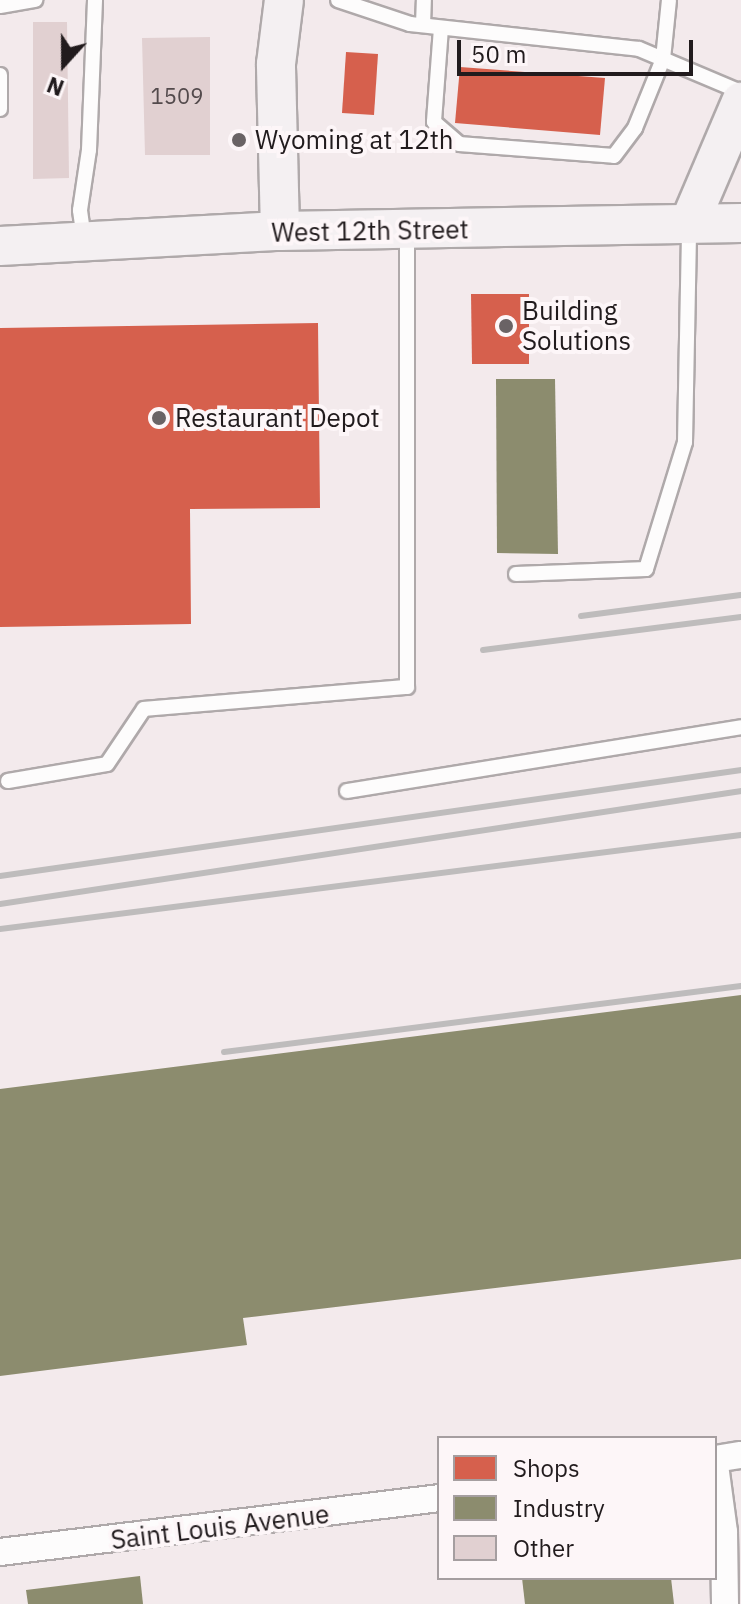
<!DOCTYPE html>
<html>
<head>
<meta charset="utf-8">
<style>
  body { margin:0 }
  #map { position:relative; width:741px; height:1604px; overflow:hidden; background:#f3eaec; font-family:"IBM Plex Sans",sans-serif }
  div>[style] { position:absolute }
  .shops>* { inset:0; background:#d6604d }
  .industry>* { inset:0; background:#8c8c6e }
  .building>* { inset:0; background:#e1d0d1 }
  .roads { filter:drop-shadow(2px 0 #afa9aa) drop-shadow(-2px 0 #afa9aa) drop-shadow(0 2px #afa9aa) drop-shadow(0 -2px #afa9aa) }
  .lane>* { height:14px; margin:-7px; padding:0 7px; transform-origin:7px; border-radius:7px; background:#fdfcfc }
  .street>* { height:26px; margin:-13px; padding:0 13px; transform-origin:13px; border-radius:13px; background:#fdfcfc }
  .secondary>* { height:38px; margin:-19px; padding:0 19px; transform-origin:19px; border-radius:19px; background:#f4f0f2 }
  .rail>* { height:6px; margin:-3px; padding:0 3px; transform-origin:3px; border-radius:3px; background:#bebcbc }
  .dots>* { width:22px; height:22px; translate:-50% -50%; box-sizing:border-box; border:4px solid #fdf6f8; border-radius:50% }
  span { translate:-50% -50%; white-space:nowrap; text-align:center; line-height:1.15; -webkit-text-stroke:8px #fdf6f8; paint-order:stroke }
  .number-label { font-size:22px; color:#534a4c }
  .number-label span { -webkit-text-stroke-width:0 }
  .poi-label { font-size:26px; color:#211b1d }
  .left { translate:0 -50%; text-align:left }
  .street-label { font-size:26px; color:#211b1d }
  .legend { position:absolute; left:437px; top:1436px; width:280px; height:144px; box-sizing:border-box; background:#fdf6f8; border:2px solid #a59ea0; margin:0; padding:10px 14px; list-style:none; font-size:24px; color:#211b1d }
  .legend li { display:flex; align-items:center; gap:16px; height:40px }
  .legend b { width:40px; border:2px solid #a59ea0 }
  .north { position:absolute; left:24px; top:24px; width:80px; height:80px; -webkit-text-stroke:6px #fdf6f8; paint-order:stroke; rotate:201deg; font-size:22px; font-weight:700; line-height:32px; text-align:center; color:#211b1d }
  .north::after { content:''; display:block; margin:auto; width:28px; height:36px; background:#211b1d; clip-path:polygon(50% 0,100% 100%,50% 72%,0 100%) }
  .scale { position:absolute; left:457px; top:40px; width:236px; height:36px; box-sizing:border-box; border:4px solid #211b1d; border-top:0; padding-left:10px; font-size:24px; line-height:28px; white-space:nowrap; color:#211b1d; -webkit-text-stroke:6px #fdf6f8; paint-order:stroke }
</style>
</head>
<body>
<div id="map">
  <div class="shops">
    <div style="clip-path:polygon(346px 52px,378px 54px,374px 115px,342px 113px)"></div>
    <div style="clip-path:polygon(460px 67px,605px 78px,600px 135px,455px 123px)"></div>
    <div style="clip-path:polygon(471px 294px,529px 294px,529px 364px,472px 364px)"></div>
    <div style="clip-path:polygon(318px 323px,320px 508px,190px 509px,191px 624px,0 627px,0 328px)"></div>
  </div>
  <div class="industry">
    <div style="clip-path:polygon(496px 379px,555px 379px,558px 554px,497px 553px)"></div>
    <div style="clip-path:polygon(741px 995px,741px 1259px,243px 1318px,247px 1345px,0 1376px,0 1089px)"></div>
    <div style="clip-path:polygon(140px 1576px,143px 1604px,28px 1604px,26px 1590px)"></div>
    <div style="clip-path:polygon(522px 1578px,671px 1578px,674px 1604px,525px 1604px)"></div>
  </div>
  <div class="building">
    <div style="clip-path:polygon(33px 22px,67px 22px,69px 178px,33px 179px)"></div>
    <div style="clip-path:polygon(210px 37px,210px 155px,145px 155px,142px 38px)"></div>
  </div>
  <div class="roads">
    <div class="lane">
      <div style="left:338px;top:0;width:76px;rotate:18.4deg"></div>
      <div style="left:410px;top:24px;width:230px;rotate:6.2deg"></div>
      <div style="left:639px;top:49px;width:111px;rotate:22.9deg"></div>
      <div style="left:0;top:6px;width:36px;rotate:-10deg"></div>
      <div style="left:423px;top:25px;width:25px;rotate:-88deg"></div>
      <div style="left:441px;top:28px;width:94px;rotate:94.3deg"></div>
      <div style="left:434px;top:122px;width:33px;rotate:41deg"></div>
      <div style="left:459px;top:144px;width:155px;rotate:4.4deg"></div>
      <div style="left:614px;top:156px;width:35px;rotate:-53deg"></div>
      <div style="left:635px;top:128px;width:74px;rotate:-67.9deg"></div>
      <div style="left:663px;top:59px;width:59px;rotate:-84.2deg"></div>
      <div style="left:0;top:75px;width:34px;rotate:90deg"></div>
      <div style="left:84px;top:239px;width:29px;rotate:-98deg"></div>
      <div style="left:80px;top:210px;width:61px;rotate:-81.5deg"></div>
      <div style="left:89px;top:150px;width:150px;rotate:-87.7deg"></div>
      <div style="left:516px;top:574px;width:130px;rotate:-2.2deg"></div>
      <div style="left:646px;top:569px;width:133px;rotate:-72.9deg"></div>
      <div style="left:685px;top:442px;width:217px;rotate:-88.9deg"></div>
      <div style="left:8px;top:781px;width:100px;rotate:-9.7deg"></div>
      <div style="left:107px;top:764px;width:66px;rotate:-56.1deg"></div>
      <div style="left:144px;top:709px;width:264px;rotate:-4.8deg"></div>
      <div style="left:407px;top:687px;width:455px;rotate:-90deg"></div>
      <div style="left:347px;top:791px;width:399px;rotate:-9.2deg"></div>
    </div>
    <div class="street">
      <div style="left:715px;top:1459px;width:26px;rotate:-9deg"></div>
      <div style="left:715px;top:1465px;width:68px;rotate:82.3deg"></div>
      <div style="left:724px;top:1532px;width:72px;rotate:89.2deg"></div>
      <div style="left:0;top:1552px;width:442px;rotate:-7deg"></div>
    </div>
    <div class="secondary">
      <div style="left:689px;top:224px;width:133px;rotate:-66.9deg"></div>
      <div style="left:280px;top:231px;width:167px;rotate:-91.4deg"></div>
      <div style="left:276px;top:64px;width:64px;rotate:-82.9deg"></div>
      <div style="left:0;top:246px;width:280px;rotate:-3.1deg"></div>
      <div style="left:280px;top:231px;width:461px;rotate:-1deg"></div>
    </div>
  </div>
  <div class="rail">
    <div style="left:581px;top:616px;width:161px;rotate:-7.5deg"></div>
    <div style="left:483px;top:650px;width:260px;rotate:-7.3deg"></div>
    <div style="left:0;top:876px;width:749px;rotate:-8.14deg"></div>
    <div style="left:0;top:904px;width:750px;rotate:-8.67deg"></div>
    <div style="left:0;top:929px;width:747px;rotate:-7.23deg"></div>
    <div style="left:224px;top:1052px;width:521px;rotate:-7.28deg"></div>
  </div>
  <div class="dots">
    <div style="left:239px;top:140px;background:#6a6365"></div>
    <div style="left:506px;top:326px;background:#6a6365"></div>
    <div style="left:159px;top:418px;background:#6a6365"></div>
  </div>
  <div class="number-label">
    <span style="left:177px;top:96px">1509</span>
  </div>
  <div class="poi-label">
    <span class="left" style="left:255px;top:140px">Wyoming at 12th</span>
    <span class="left" style="left:522px;top:326px">Building<br>Solutions</span>
    <span class="left" style="left:175px;top:418px">Restaurant Depot</span>
  </div>
  <div class="street-label">
    <span style="left:370px;top:231px;rotate:-1deg">West 12th Street</span>
    <span style="left:220px;top:1527px;rotate:-7deg">Saint Louis Avenue</span>
  </div>
  <ul class="legend">
  <li><b style="height:22px;background:#d6604d"></b>Shops</li>
  <li><b style="height:22px;background:#8c8c6e"></b>Industry</li>
  <li><b style="height:22px;background:#e1d0d1"></b>Other</li>
  </ul>
  <div class="north">N</div>
  <div class="scale">50 m</div>
</div>
</body>
</html>
